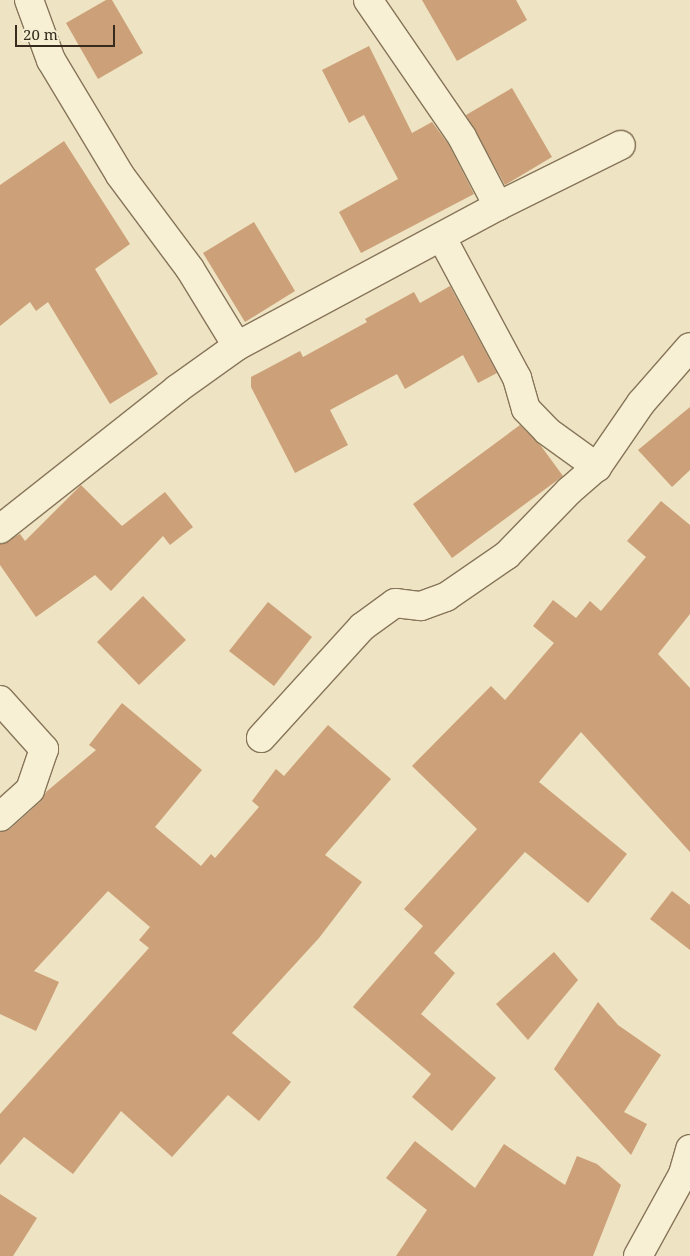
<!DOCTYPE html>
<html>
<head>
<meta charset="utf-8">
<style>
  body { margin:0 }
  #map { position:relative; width:690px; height:1256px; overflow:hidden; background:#eee3c2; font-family:"Noto Serif",serif }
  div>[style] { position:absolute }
  .building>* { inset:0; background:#cca078 }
  .roads { filter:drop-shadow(1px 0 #877559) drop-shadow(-1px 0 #877559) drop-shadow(0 1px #877559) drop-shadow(0 -1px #877559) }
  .minor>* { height:28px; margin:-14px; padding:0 14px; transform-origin:14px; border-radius:14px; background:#f8f0d5 }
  span { translate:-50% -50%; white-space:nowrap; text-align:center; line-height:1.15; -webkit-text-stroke:5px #f5edd1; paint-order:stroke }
  .scale { position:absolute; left:15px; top:25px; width:100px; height:22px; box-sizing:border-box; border:2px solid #372b1d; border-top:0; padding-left:6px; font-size:15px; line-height:18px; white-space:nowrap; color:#372b1d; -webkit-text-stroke:4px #f5edd1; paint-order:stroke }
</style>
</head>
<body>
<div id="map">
  <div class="building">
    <div style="clip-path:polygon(106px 0,112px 0,143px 53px,98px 79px,66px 23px)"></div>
    <div style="clip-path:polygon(422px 0,516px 0,527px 20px,457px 61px)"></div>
    <div style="clip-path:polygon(369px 46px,412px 133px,432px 122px,449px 145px,474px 194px,361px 253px,339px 212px,398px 179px,364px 115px,349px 123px,322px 70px)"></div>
    <div style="clip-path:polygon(512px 88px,552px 157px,505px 185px,466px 115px)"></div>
    <div style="clip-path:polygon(64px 141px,130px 244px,95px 269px,158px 374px,110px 404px,48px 302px,36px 311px,30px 302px,0 326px,0 185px)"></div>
    <div style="clip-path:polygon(254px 222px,295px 291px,245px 322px,203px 253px)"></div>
    <div style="clip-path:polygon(450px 286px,497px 373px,478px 383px,463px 355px,405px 389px,397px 374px,330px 410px,348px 445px,295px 473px,251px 387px,251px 377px,300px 351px,303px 357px,367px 322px,365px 319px,414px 292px,420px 303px)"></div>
    <div style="clip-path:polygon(690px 407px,690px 470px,672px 487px,638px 450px)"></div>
    <div style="clip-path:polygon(520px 425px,541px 446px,563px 476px,452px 558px,413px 504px)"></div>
    <div style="clip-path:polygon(81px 485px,122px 526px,165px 492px,193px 527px,170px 545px,163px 536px,111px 591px,95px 575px,36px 617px,0 565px,0 544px,20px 534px,25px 541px)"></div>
    <div style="clip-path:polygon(661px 501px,690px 525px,690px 614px,658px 654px,690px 688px,690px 852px,581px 732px,539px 782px,627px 854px,588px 903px,525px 852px,434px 953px,455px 973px,421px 1014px,496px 1078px,452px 1131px,412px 1097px,431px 1074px,353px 1007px,423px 926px,404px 909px,477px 829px,412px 766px,491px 686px,505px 700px,554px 643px,533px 626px,553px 600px,576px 618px,590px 601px,601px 611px,646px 557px,627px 541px)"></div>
    <div style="clip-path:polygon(143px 596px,186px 640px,139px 685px,97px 642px)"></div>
    <div style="clip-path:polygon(268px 602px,312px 637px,274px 686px,229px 651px)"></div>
    <div style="clip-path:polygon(122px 703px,202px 770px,155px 827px,201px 866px,211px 854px,215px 858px,259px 807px,252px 801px,276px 769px,284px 776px,328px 725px,391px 779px,325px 855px,362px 882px,319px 938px,232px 1033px,291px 1082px,259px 1121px,228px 1095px,172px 1157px,121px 1111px,73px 1174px,24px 1137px,0 1165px,0 1114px,149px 948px,139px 940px,150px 927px,108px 891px,34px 971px,59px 982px,36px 1031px,0 1014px,0 832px,10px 829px,40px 802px,46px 792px,96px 750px,89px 745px)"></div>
    <div style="clip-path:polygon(672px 891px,690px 905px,690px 950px,650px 919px)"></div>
    <div style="clip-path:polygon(554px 952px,578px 980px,528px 1040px,496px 1004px)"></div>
    <div style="clip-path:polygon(598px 1002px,618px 1025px,661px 1055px,624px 1112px,647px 1124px,631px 1155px,554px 1069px)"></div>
    <div style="clip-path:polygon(415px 1141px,475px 1188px,504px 1144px,565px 1185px,577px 1156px,597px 1164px,621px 1185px,593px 1256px,396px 1256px,427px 1210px,386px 1178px)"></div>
    <div style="clip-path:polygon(0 1194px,37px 1218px,13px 1256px,0 1256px)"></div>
  </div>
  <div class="roads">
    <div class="minor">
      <div style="left:29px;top:0;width:64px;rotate:69.9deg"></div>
      <div style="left:51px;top:60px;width:134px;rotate:59deg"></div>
      <div style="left:120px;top:175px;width:117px;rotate:53.3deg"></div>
      <div style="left:190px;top:269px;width:90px;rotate:58.6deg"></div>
      <div style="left:368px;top:0;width:166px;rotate:55.5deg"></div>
      <div style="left:462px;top:137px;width:78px;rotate:62.4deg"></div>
      <div style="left:442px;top:238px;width:159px;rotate:61.8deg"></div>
      <div style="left:517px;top:378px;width:32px;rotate:74deg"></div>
      <div style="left:526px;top:409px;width:30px;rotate:46deg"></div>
      <div style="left:547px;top:431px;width:62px;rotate:35.8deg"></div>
      <div style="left:597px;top:467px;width:78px;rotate:-55.5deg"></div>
      <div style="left:641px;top:403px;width:74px;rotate:-48.8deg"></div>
      <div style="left:0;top:529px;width:226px;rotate:-38.3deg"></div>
      <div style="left:177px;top:389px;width:74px;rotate:-35.6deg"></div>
      <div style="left:237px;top:346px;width:296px;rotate:-28.2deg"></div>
      <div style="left:498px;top:206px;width:137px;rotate:-26.4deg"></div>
      <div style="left:0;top:700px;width:66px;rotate:48.1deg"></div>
      <div style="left:44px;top:749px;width:43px;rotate:108.9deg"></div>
      <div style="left:30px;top:790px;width:40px;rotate:138deg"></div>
      <div style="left:261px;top:738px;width:150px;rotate:-47.7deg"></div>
      <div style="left:362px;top:627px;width:41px;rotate:-36deg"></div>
      <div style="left:395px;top:603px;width:26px;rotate:7deg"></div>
      <div style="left:421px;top:606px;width:27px;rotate:-20deg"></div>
      <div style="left:446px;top:597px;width:74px;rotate:-34.5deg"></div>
      <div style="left:507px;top:555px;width:89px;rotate:-45.9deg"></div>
      <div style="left:569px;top:491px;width:37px;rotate:-41deg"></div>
      <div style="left:638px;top:1256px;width:94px;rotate:-61.2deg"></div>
      <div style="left:683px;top:1174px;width:26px;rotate:-74deg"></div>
    </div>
  </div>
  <div class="scale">20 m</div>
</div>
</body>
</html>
